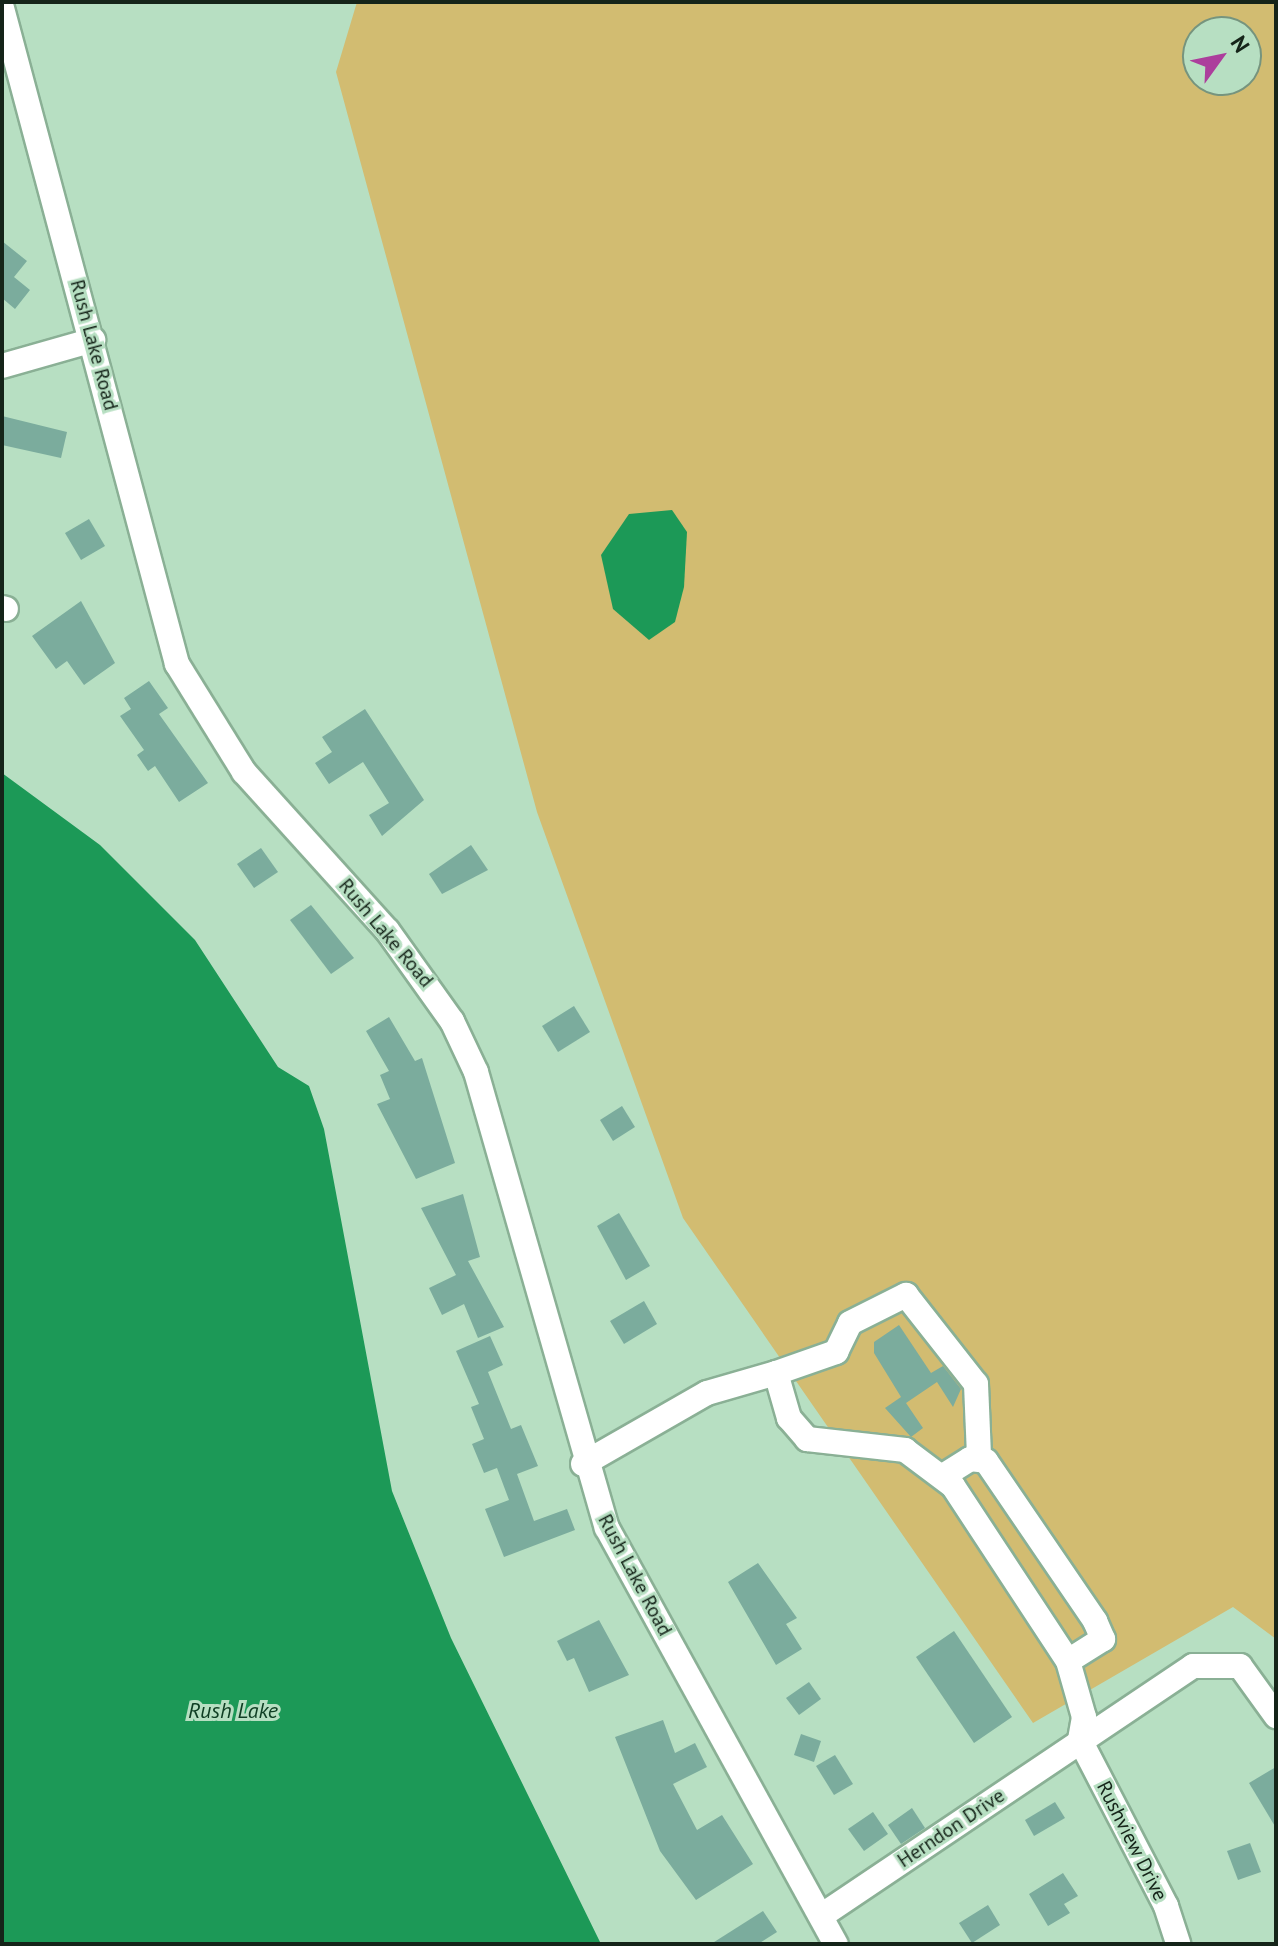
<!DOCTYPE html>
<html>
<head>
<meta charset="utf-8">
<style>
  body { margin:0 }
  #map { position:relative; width:1278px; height:1946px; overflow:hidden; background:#b7dfc2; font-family:"PT Sans",sans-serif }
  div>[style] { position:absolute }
  .green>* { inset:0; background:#d2bc71 }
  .water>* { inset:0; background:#1c9957 }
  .building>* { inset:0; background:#7bac9d }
  .roads { filter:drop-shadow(2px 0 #8ab095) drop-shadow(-2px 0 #8ab095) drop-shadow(0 2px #8ab095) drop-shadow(0 -2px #8ab095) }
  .minor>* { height:24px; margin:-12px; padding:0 12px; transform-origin:12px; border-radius:12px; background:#fff }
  span { translate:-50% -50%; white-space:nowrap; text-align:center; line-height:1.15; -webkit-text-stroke:6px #b7dfc2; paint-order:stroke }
  .street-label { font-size:20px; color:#152419 }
  .water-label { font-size:22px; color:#0f3e23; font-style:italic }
  .frame { position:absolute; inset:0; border:4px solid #152419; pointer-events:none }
  .north { position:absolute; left:1182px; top:16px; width:80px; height:80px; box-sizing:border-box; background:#b7dfc2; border:2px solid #76947e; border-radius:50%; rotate:57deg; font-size:22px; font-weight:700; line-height:32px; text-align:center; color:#152419 }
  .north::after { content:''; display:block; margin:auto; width:28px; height:36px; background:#ac3e9c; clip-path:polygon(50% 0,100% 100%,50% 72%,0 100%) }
</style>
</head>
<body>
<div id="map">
  <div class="green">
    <div style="clip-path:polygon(evenodd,357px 2px,1276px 2px,1276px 1639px,1233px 1607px,1033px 1723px,683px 1218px,537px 812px,336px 72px,357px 2px,1198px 32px,1246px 32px,1246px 80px,1198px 80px,1198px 32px)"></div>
  </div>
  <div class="water">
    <div style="clip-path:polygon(672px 510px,687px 532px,684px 587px,675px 622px,649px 640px,613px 609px,601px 555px,629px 514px)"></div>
    <div style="clip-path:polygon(2px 773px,100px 845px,195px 940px,278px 1067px,309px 1086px,324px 1129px,392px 1491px,451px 1638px,601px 1944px,2px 1944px)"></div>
  </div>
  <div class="building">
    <div style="clip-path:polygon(2px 241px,27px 261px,14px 277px,30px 290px,15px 309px,2px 298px)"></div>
    <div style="clip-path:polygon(2px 416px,67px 432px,61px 458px,2px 445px)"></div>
    <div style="clip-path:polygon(89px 519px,105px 546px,81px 560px,65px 533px)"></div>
    <div style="clip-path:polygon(81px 601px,115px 663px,84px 685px,67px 661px,56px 669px,32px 636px)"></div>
    <div style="clip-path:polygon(149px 681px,168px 708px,159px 714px,208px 783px,179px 802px,155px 766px,148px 771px,137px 755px,144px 750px,120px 716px,131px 709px,124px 698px)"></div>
    <div style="clip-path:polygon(365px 709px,424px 800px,382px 836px,369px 815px,389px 803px,363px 762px,329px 784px,315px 763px,332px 752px,322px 737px)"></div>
    <div style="clip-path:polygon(471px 845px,488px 870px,442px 894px,429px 874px)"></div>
    <div style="clip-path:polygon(261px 848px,278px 872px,254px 888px,237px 864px)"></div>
    <div style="clip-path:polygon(311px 905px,354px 958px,331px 974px,290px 920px)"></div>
    <div style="clip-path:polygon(574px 1006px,590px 1032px,558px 1052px,542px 1026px)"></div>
    <div style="clip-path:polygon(389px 1017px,415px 1061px,422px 1058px,455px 1163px,416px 1179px,377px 1104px,390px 1099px,380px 1075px,389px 1071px,366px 1031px)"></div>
    <div style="clip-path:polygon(622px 1106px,635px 1127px,613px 1141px,600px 1120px)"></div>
    <div style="clip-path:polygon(463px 1194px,480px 1257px,468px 1261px,504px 1327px,478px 1338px,464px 1304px,442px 1315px,429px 1288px,456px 1275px,421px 1208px)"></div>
    <div style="clip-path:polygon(619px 1213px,650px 1266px,626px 1280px,597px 1226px)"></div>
    <div style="clip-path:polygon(644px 1301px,657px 1324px,624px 1344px,610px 1321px)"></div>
    <div style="clip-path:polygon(899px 1325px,931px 1373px,943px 1366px,961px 1389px,953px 1407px,937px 1382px,906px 1403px,923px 1428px,911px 1437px,885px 1408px,901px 1397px,874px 1353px,874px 1342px)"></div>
    <div style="clip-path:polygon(490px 1336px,503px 1365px,488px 1372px,511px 1429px,521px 1425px,538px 1466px,517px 1474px,534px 1521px,567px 1509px,575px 1530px,504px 1557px,485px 1509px,509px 1500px,497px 1468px,484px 1473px,472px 1444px,484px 1439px,471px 1407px,479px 1404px,456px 1351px)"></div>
    <div style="clip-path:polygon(758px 1563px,797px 1618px,786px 1624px,802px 1649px,776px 1665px,728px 1582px)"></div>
    <div style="clip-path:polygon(599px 1620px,629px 1675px,589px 1692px,574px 1658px,567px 1661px,557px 1641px)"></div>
    <div style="clip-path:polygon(954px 1631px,1012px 1717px,974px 1743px,916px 1657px)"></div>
    <div style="clip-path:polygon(809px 1682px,821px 1699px,799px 1715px,786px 1698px)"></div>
    <div style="clip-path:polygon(663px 1720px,675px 1753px,695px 1743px,707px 1767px,673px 1784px,697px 1830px,722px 1815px,753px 1864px,696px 1900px,660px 1851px,615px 1737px)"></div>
    <div style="clip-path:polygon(801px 1734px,821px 1741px,814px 1762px,794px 1755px)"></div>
    <div style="clip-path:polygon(835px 1755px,853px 1784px,834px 1795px,816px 1766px)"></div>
    <div style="clip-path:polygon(1276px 1767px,1276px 1828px,1249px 1783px)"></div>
    <div style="clip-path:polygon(1055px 1802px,1065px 1818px,1034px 1836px,1025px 1820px)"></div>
    <div style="clip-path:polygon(912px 1808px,925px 1828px,901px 1844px,888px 1825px)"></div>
    <div style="clip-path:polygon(873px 1812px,888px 1834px,864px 1851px,848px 1829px)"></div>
    <div style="clip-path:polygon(1250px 1843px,1261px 1872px,1238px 1880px,1227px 1851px)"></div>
    <div style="clip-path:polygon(1063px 1873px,1078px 1896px,1064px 1904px,1070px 1913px,1048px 1926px,1029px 1894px)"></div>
    <div style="clip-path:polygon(988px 1905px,1000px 1925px,972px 1943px,959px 1923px)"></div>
    <div style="clip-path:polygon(763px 1911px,777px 1932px,758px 1944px,711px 1944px)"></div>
  </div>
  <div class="roads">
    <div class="minor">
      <div style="left:2px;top:8px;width:679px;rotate:75.06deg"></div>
      <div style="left:177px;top:664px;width:127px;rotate:58.2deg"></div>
      <div style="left:244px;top:772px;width:213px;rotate:47.9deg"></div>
      <div style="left:387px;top:930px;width:112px;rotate:54.5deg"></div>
      <div style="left:452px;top:1021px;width:56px;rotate:64.8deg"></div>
      <div style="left:476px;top:1072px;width:474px;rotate:74deg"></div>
      <div style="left:607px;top:1528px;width:475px;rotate:61.2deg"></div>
      <div style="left:2px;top:366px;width:95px;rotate:-15.9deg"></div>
      <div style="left:2px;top:608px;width:4px;rotate:14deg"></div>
      <div style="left:776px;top:1373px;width:64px;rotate:-19.3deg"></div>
      <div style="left:836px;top:1352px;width:32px;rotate:-64deg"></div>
      <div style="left:850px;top:1323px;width:63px;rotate:-26.6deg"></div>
      <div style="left:906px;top:1295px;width:113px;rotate:51.8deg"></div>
      <div style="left:976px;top:1384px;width:73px;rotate:87.6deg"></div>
      <div style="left:583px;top:1464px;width:143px;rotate:-29.8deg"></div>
      <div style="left:707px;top:1393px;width:72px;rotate:-16.2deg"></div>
      <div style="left:776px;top:1373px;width:47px;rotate:73.9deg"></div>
      <div style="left:789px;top:1418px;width:28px;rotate:49deg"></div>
      <div style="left:807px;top:1439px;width:99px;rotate:6.4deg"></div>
      <div style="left:905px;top:1450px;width:60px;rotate:36.9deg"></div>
      <div style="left:953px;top:1486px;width:209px;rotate:56.7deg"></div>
      <div style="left:1068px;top:1661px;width:58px;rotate:74.1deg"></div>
      <div style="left:1084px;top:1717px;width:23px;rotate:100deg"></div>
      <div style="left:943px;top:1476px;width:32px;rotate:-32deg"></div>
      <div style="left:970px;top:1459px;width:16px;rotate:7deg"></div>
      <div style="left:986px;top:1461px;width:194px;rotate:55.7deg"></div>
      <div style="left:1095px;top:1621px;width:20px;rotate:66deg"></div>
      <div style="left:1103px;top:1639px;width:41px;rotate:147.8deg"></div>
      <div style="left:1080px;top:1740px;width:187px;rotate:62.6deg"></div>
      <div style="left:1166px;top:1906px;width:40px;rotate:72deg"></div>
      <div style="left:821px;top:1916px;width:448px;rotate:-33.9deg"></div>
      <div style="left:1193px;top:1666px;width:47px"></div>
      <div style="left:1240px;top:1666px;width:62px;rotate:54.2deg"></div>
    </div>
  </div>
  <div class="street-label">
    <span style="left:94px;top:345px;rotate:75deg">Rush Lake Road</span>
    <span style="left:386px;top:933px;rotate:50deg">Rush Lake Road</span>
    <span style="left:635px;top:1575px;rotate:62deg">Rush Lake Road</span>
    <span style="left:951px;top:1828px;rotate:-34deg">Herndon Drive</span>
    <span style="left:1132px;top:1841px;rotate:63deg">Rushview Drive</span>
  </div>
  <div class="water-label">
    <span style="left:233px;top:1711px">Rush Lake</span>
  </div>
  <div class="frame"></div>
  <div class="north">N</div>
</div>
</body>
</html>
